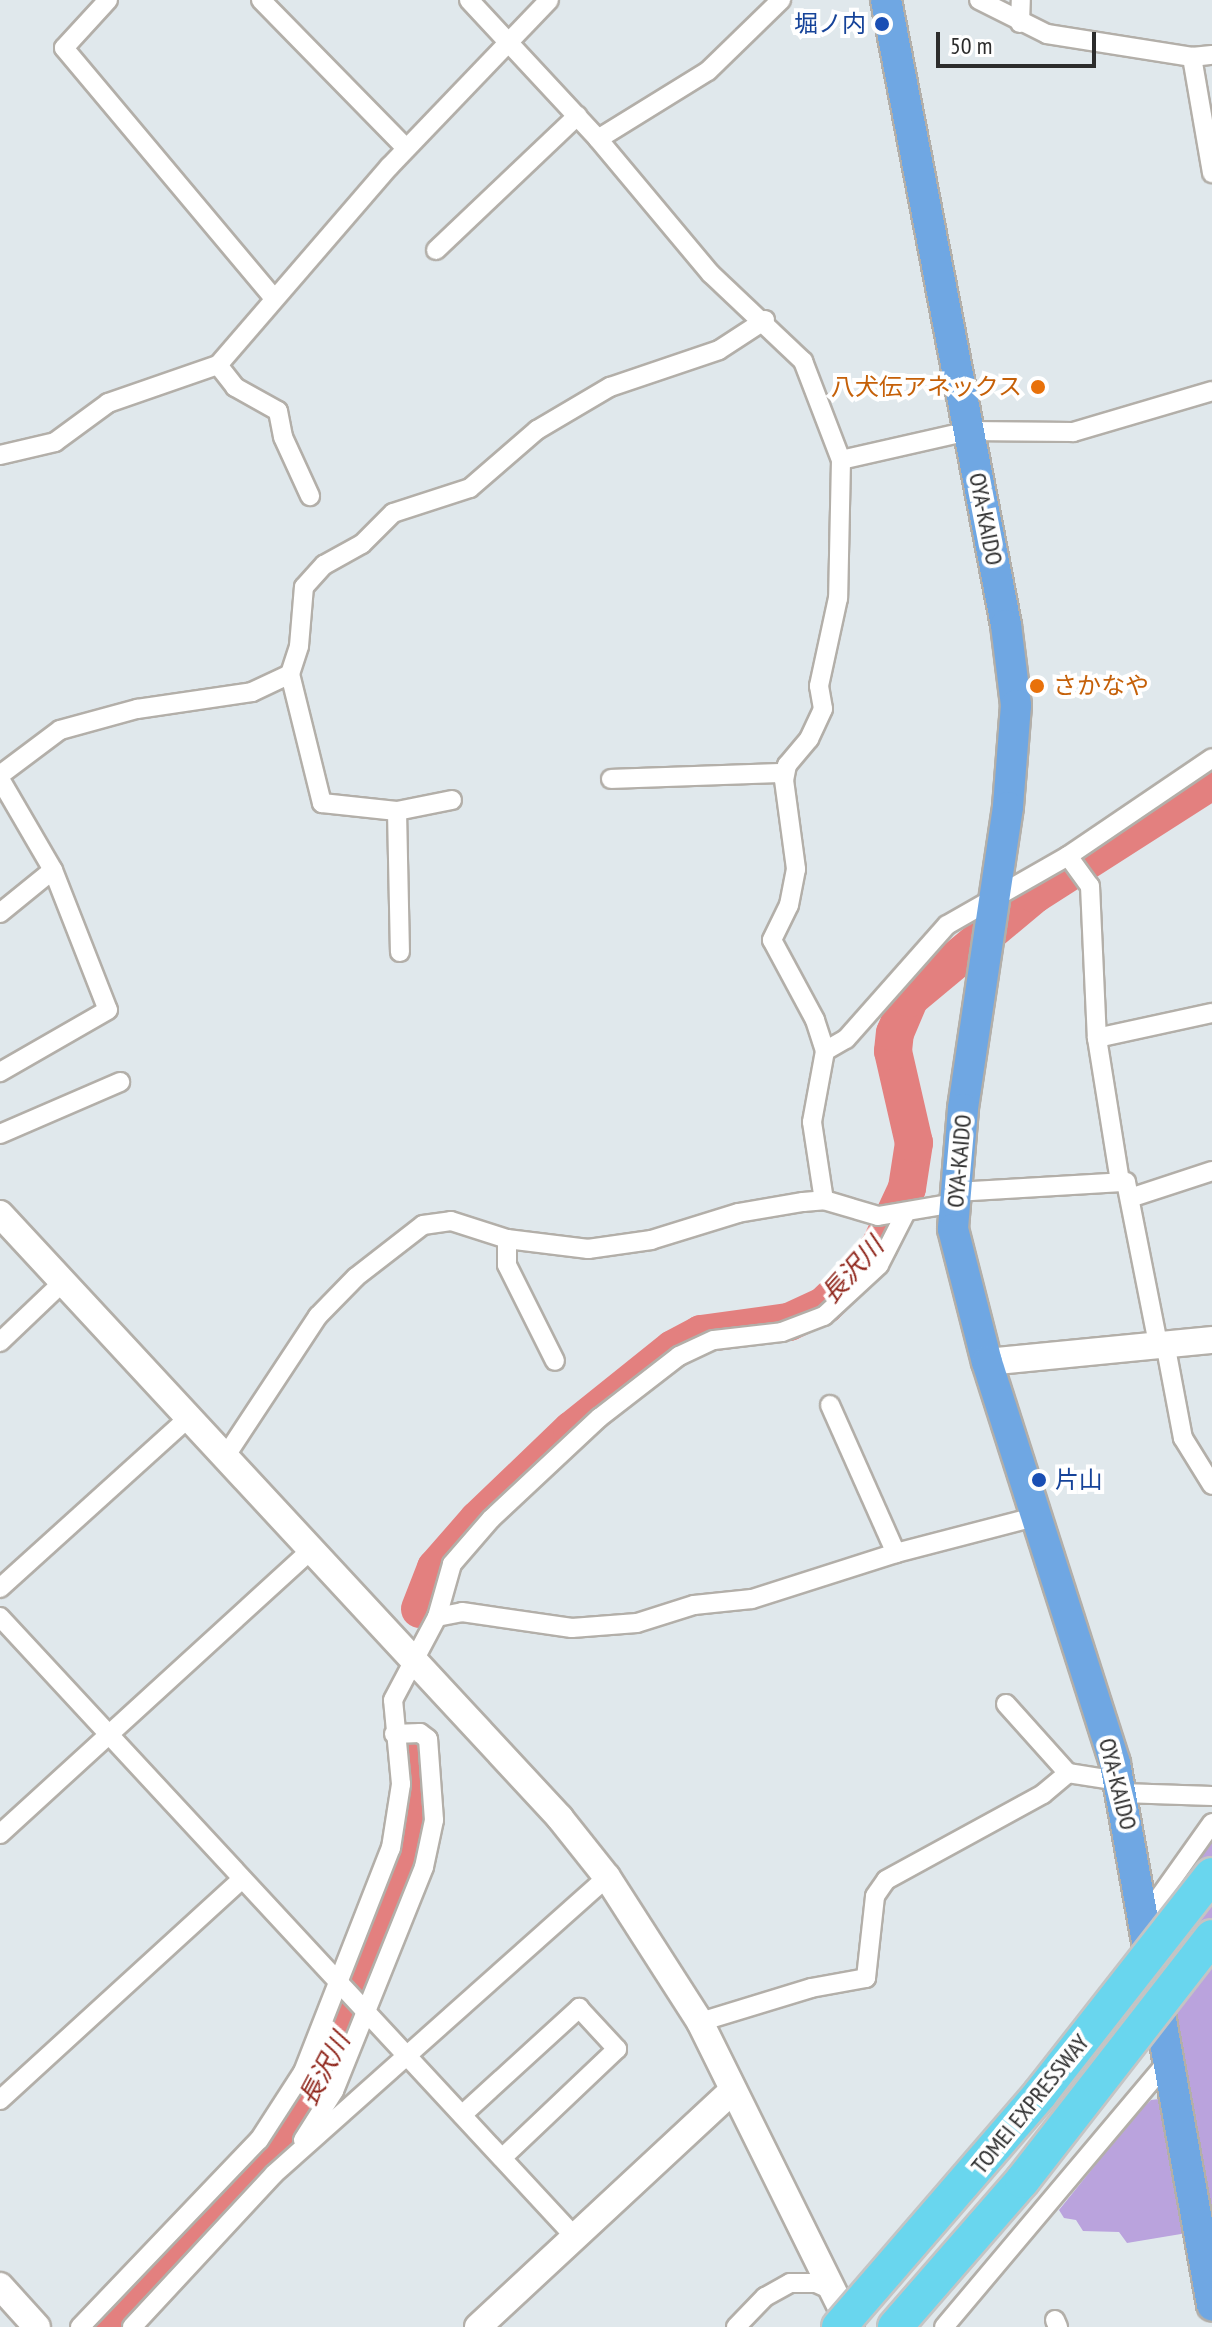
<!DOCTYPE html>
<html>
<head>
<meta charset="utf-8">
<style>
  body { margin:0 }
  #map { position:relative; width:1212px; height:2327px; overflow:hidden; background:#e0e8ec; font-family:"PT Sans Narrow","Noto Sans JP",sans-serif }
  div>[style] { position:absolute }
  .green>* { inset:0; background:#baa3dd }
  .river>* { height:38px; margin:-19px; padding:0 19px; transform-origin:19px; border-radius:19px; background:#e3807f }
  .roads { filter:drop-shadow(2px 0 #b3afa9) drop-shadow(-2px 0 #b3afa9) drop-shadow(0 2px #b3afa9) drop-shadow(0 -2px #b3afa9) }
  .street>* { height:18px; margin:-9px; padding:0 9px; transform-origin:9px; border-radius:9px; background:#fff }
  .secondary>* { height:26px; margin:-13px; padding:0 13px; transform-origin:13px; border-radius:13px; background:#fff }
  .primary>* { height:30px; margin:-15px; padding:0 15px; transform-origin:15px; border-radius:15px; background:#6fa7e3 }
  .bridges { filter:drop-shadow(2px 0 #c4c4c4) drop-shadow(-2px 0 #c4c4c4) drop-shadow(0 2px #c4c4c4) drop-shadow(0 -2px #c4c4c4) }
  .highway-bridge>* { height:34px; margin:-17px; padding:0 17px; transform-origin:17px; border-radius:17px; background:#69d6ee }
  .dots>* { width:22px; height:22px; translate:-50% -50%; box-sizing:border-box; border:4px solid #fff; border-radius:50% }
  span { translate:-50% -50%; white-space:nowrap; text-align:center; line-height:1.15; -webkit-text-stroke:8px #fff; paint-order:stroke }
  .transit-label { font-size:24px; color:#164399 }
  .right { translate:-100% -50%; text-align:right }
  .left { translate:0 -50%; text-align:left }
  .food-label { font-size:24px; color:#c56008 }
  .street-label { font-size:24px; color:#2c2c2c }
  .water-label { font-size:26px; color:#90271c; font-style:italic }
  .scale { position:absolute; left:936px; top:32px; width:160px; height:36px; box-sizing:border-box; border:4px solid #2c2c2c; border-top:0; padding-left:10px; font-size:24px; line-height:28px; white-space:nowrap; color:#2c2c2c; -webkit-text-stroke:6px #fff; paint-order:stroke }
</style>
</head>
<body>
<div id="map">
  <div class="green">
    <div style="clip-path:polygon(1212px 1814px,1212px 2217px,1207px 2218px,1150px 1896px)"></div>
    <div style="clip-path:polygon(1167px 2098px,1193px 2232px,1127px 2243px,1119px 2232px,1083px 2231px,1076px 2220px,1064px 2218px,1059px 2210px,1138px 2112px,1151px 2100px)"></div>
  </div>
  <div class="river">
    <div style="left:420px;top:1609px;width:44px;rotate:-68.7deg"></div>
    <div style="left:436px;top:1568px;width:64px;rotate:-48.8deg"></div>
    <div style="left:478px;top:1520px;width:130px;rotate:-43.8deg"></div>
    <div style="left:572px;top:1430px;width:129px;rotate:-38.7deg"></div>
    <div style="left:673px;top:1349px;width:32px;rotate:-28deg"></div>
    <div style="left:701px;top:1334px;width:89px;rotate:-7.8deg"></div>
    <div style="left:789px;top:1322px;width:40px;rotate:-25deg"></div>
    <div style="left:825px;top:1305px;width:40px;rotate:-44deg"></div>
    <div style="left:854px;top:1277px;width:40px;rotate:-50deg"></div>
    <div style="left:880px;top:1246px;width:64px;rotate:-65deg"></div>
    <div style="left:907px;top:1188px;width:46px;rotate:-81.2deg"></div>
    <div style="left:914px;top:1143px;width:94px;rotate:-102.9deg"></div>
    <div style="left:893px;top:1051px;width:18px;rotate:-84deg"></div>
    <div style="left:895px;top:1033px;width:38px;rotate:-67deg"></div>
    <div style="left:910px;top:998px;width:163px;rotate:-39.8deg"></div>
    <div style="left:1035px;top:894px;width:210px;rotate:-32.6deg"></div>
    <div style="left:109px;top:2327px;width:243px;rotate:-46.5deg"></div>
    <div style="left:276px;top:2151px;width:95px;rotate:-56.6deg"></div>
    <div style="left:328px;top:2072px;width:199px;rotate:-67.8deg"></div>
    <div style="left:403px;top:1888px;width:102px;rotate:-79.2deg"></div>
    <div style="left:422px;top:1788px;width:40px;rotate:-94.3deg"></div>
  </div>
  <div class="roads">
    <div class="street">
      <div style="left:108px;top:0;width:65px;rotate:132.5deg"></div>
      <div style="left:64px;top:48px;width:324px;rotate:50deg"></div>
      <div style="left:261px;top:0;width:207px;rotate:45.6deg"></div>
      <div style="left:469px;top:0;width:190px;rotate:47.1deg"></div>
      <div style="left:598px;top:139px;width:176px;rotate:50.1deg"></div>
      <div style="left:711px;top:274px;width:127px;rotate:43.4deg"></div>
      <div style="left:803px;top:361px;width:106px;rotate:69deg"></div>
      <div style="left:841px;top:460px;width:138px;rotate:91.2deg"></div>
      <div style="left:838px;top:598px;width:90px;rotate:102.2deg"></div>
      <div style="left:819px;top:686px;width:23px;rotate:80deg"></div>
      <div style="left:823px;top:709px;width:33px;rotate:115deg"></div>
      <div style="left:809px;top:739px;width:34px;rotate:130deg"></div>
      <div style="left:787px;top:765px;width:15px;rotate:101deg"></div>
      <div style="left:784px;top:780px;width:90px;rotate:82.3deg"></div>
      <div style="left:796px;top:869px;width:37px;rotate:101deg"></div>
      <div style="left:789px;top:905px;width:39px;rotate:116deg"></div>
      <div style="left:772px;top:940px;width:91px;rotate:61.7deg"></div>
      <div style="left:815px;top:1020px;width:33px;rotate:72deg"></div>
      <div style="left:825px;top:1051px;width:72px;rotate:100.4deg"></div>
      <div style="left:812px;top:1122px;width:79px;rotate:81.3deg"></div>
      <div style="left:979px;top:0;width:76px;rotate:26.6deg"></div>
      <div style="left:1047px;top:34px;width:147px;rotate:9deg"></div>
      <div style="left:1192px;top:57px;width:20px;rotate:-6deg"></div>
      <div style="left:1020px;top:23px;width:23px;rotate:-88deg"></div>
      <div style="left:1192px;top:57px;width:118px;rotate:80.2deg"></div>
      <div style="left:598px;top:139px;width:129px;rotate:-31.7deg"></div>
      <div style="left:708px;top:71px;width:102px;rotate:-44.2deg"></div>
      <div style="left:436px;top:250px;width:195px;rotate:-43.5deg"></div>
      <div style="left:218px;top:365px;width:28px;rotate:52deg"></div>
      <div style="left:235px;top:387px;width:49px;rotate:29.2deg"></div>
      <div style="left:278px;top:411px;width:26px;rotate:79deg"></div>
      <div style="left:283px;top:437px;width:65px;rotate:65.4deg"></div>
      <div style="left:0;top:455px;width:57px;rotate:-13.3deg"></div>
      <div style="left:55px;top:442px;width:66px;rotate:-36.3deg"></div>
      <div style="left:108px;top:403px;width:116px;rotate:-19.1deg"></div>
      <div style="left:218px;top:365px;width:262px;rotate:-49.2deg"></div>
      <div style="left:389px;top:167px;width:231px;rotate:-46.2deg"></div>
      <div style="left:841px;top:460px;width:131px;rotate:-12.8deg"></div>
      <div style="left:969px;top:431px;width:104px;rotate:0.6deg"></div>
      <div style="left:1073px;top:432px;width:145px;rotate:-16.4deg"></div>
      <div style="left:290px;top:674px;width:133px;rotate:76.1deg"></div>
      <div style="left:322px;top:803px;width:75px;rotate:6.1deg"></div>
      <div style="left:397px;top:811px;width:141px;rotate:88.8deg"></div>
      <div style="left:0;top:775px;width:75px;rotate:-36.9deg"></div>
      <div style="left:60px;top:730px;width:80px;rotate:-15.3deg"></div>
      <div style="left:137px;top:709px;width:116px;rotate:-8.4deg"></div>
      <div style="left:252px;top:692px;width:42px;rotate:-25.3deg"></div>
      <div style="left:290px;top:674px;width:29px;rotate:-72deg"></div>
      <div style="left:299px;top:646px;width:59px;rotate:-85.2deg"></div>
      <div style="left:304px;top:587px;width:30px;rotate:-48deg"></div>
      <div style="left:324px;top:565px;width:43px;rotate:-28.9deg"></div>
      <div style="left:362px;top:544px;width:44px;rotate:-45deg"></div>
      <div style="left:393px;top:513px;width:81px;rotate:-18deg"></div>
      <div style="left:470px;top:488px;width:89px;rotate:-40.9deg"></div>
      <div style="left:537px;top:430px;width:85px;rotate:-30.5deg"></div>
      <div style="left:610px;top:387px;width:115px;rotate:-18.7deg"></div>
      <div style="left:719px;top:350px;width:55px;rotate:-33.1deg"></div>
      <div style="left:0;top:779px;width:105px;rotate:59.8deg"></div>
      <div style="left:53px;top:870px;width:150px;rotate:68.6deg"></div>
      <div style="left:108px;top:1010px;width:125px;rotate:150.1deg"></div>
      <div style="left:611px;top:779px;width:174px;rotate:-2deg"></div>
      <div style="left:397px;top:811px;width:56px;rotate:-11.3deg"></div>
      <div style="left:1068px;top:856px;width:37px;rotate:54deg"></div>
      <div style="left:1090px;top:886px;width:152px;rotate:87.4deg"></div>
      <div style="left:1097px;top:1038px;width:146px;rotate:80.9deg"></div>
      <div style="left:0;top:913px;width:68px;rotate:-39.1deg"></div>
      <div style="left:1097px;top:1038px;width:118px;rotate:-12.3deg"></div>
      <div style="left:825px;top:1051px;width:24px;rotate:-30deg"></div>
      <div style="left:846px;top:1039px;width:152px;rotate:-48.5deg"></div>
      <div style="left:947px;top:925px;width:139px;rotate:-29.7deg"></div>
      <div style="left:1068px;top:856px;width:174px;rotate:-34.2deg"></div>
      <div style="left:0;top:1134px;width:131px;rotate:-23.4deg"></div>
      <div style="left:956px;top:1192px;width:170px;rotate:-3.4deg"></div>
      <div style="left:1126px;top:1182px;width:164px;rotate:78.8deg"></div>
      <div style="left:1133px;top:1197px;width:83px;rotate:-18.2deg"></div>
      <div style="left:507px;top:1239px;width:26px;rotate:90deg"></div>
      <div style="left:507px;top:1265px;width:107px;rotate:63.4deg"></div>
      <div style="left:0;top:1342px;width:87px;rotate:-43.6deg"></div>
      <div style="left:1165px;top:1343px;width:97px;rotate:79.3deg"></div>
      <div style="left:1183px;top:1438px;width:55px;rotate:58.3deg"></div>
      <div style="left:830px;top:1405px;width:162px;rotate:66deg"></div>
      <div style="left:225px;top:1457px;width:169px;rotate:-56.6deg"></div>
      <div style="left:318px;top:1316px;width:54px;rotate:-45.7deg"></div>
      <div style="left:356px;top:1277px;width:85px;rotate:-37.8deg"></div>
      <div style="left:423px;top:1225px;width:28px;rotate:-8deg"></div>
      <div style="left:451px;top:1221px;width:59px;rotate:17.8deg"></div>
      <div style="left:507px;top:1239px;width:82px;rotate:7deg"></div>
      <div style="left:588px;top:1249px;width:64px;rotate:-8.1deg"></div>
      <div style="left:651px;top:1240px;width:91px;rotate:-17.2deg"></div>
      <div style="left:738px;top:1213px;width:66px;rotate:-9.6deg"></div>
      <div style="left:803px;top:1202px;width:21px;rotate:-5deg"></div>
      <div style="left:824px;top:1200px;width:56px;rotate:16.5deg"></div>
      <div style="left:878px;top:1216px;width:77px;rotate:-9.7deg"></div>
      <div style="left:0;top:1588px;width:253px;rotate:-42.1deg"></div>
      <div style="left:0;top:1617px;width:846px;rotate:47.16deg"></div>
      <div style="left:437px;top:1617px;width:25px;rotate:-11deg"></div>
      <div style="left:462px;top:1612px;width:111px;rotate:8.3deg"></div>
      <div style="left:572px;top:1628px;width:65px;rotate:-4.4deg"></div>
      <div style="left:637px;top:1623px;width:60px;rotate:-17.5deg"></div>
      <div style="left:694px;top:1605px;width:58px;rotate:-5.9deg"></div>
      <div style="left:752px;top:1599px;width:151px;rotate:-17.7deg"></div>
      <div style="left:896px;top:1553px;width:147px;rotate:-14.6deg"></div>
      <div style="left:1006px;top:1704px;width:93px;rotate:48.1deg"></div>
      <div style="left:1068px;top:1773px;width:52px;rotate:8.9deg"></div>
      <div style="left:1122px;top:1793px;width:90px;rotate:1.9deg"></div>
      <div style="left:0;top:1834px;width:421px;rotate:-42.4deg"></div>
      <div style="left:1146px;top:1916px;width:114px;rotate:-54.6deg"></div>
      <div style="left:700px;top:2022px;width:116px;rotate:-17deg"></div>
      <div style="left:811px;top:1988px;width:56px;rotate:-10.3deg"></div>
      <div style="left:866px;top:1978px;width:82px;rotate:-83.7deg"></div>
      <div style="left:875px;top:1896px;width:19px;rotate:-55deg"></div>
      <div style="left:886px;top:1880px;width:179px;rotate:-28.7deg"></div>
      <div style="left:1043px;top:1794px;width:33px;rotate:-40deg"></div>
      <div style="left:0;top:2100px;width:325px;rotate:-42.4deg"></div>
      <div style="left:462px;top:2115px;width:159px;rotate:-42.4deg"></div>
      <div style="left:579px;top:2008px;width:56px;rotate:47.2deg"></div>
      <div style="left:617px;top:2049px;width:158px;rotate:136.5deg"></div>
      <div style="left:303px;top:2140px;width:58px;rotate:-57.7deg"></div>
      <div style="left:334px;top:2091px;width:241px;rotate:-68.1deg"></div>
      <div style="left:424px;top:1867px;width:48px;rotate:-78deg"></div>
      <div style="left:434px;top:1820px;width:81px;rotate:-94.2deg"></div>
      <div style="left:428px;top:1739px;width:10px;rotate:-143deg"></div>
      <div style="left:420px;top:1733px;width:26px;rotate:178deg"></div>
      <div style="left:1055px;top:2320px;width:8px;rotate:67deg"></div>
      <div style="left:80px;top:2327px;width:259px;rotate:-46.3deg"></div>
      <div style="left:259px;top:2140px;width:81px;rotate:-57.1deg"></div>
      <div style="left:303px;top:2072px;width:241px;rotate:-68.6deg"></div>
      <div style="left:391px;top:1848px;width:65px;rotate:-81.1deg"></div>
      <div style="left:401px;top:1784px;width:84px;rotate:-95.4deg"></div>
      <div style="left:393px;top:1700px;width:94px;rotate:-62.1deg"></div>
      <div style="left:437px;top:1617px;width:55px;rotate:-74.2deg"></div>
      <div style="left:452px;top:1564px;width:60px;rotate:-49.1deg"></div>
      <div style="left:491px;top:1519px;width:148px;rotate:-43.1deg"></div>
      <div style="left:599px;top:1418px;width:101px;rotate:-37.8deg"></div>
      <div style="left:679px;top:1356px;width:38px;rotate:-25deg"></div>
      <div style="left:714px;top:1340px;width:68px;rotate:-6.7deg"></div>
      <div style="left:782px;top:1332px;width:45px;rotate:-20.9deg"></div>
      <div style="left:824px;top:1316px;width:75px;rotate:-42.8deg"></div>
      <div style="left:879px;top:1265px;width:57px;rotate:-63deg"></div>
      <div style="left:132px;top:2327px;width:209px;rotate:-47.1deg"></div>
      <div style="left:274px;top:2174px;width:446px;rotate:-41.7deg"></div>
      <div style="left:736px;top:2327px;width:42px;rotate:-46deg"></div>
      <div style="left:765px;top:2297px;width:29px;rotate:-29deg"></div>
      <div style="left:790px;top:2283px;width:26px"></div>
      <div style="left:816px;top:2283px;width:17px;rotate:24deg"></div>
      <div style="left:944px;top:2327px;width:351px;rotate:-49.9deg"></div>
    </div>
    <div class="secondary">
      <div style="left:0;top:1214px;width:824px;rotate:47.16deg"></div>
      <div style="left:560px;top:1818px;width:75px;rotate:51.5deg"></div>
      <div style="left:607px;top:1877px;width:172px;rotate:57.3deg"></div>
      <div style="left:700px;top:2022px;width:340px;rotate:63.7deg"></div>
      <div style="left:987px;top:1362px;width:226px;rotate:-5.6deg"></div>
      <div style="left:0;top:2286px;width:55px;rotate:47.9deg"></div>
      <div style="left:478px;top:2327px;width:348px;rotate:-42.9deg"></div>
    </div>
    <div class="primary">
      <div style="left:886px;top:0;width:636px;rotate:79.13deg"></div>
      <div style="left:1006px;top:625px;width:81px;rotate:82.9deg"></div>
      <div style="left:1016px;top:705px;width:102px;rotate:94.5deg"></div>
      <div style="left:1008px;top:807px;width:305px;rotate:98.5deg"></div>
      <div style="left:963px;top:1109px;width:120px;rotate:94.8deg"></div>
      <div style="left:953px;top:1229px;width:137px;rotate:75.7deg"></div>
      <div style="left:987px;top:1362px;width:421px;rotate:72.3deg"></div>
      <div style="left:1115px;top:1763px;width:551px;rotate:79.85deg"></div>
    </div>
  </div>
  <div class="bridges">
    <div class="highway-bridge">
      <div style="left:839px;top:2327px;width:308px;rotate:-49.2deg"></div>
      <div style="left:1040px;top:2094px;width:278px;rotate:-51.9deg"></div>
      <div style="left:895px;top:2327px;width:194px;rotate:-49deg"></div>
      <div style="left:1022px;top:2181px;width:309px;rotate:-52.1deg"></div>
    </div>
  </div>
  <div class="dots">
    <div style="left:882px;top:24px;background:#1a4fb4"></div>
    <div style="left:1038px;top:387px;background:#e8710a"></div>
    <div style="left:1037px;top:686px;background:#e8710a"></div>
    <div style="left:1039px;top:1480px;background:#1a4fb4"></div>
  </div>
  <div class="transit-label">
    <span class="right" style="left:866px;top:24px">堀ノ内</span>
    <span class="left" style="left:1055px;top:1480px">片山</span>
  </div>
  <div class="food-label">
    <span class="right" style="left:1022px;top:387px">八犬伝アネックス</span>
    <span class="left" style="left:1053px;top:686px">さかなや</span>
  </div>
  <div class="street-label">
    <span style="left:986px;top:519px;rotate:79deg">OYA-KAIDO</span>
    <span style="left:959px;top:1161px;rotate:-85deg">OYA-KAIDO</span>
    <span style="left:1118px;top:1784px;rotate:76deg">OYA-KAIDO</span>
    <span style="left:1030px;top:2104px;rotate:-51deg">TOMEI EXPRESSWAY</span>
  </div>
  <div class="water-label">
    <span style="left:852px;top:1270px;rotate:-48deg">長沢川</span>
    <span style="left:324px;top:2069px;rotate:-62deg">長沢川</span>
  </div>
  <div class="scale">50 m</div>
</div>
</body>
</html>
